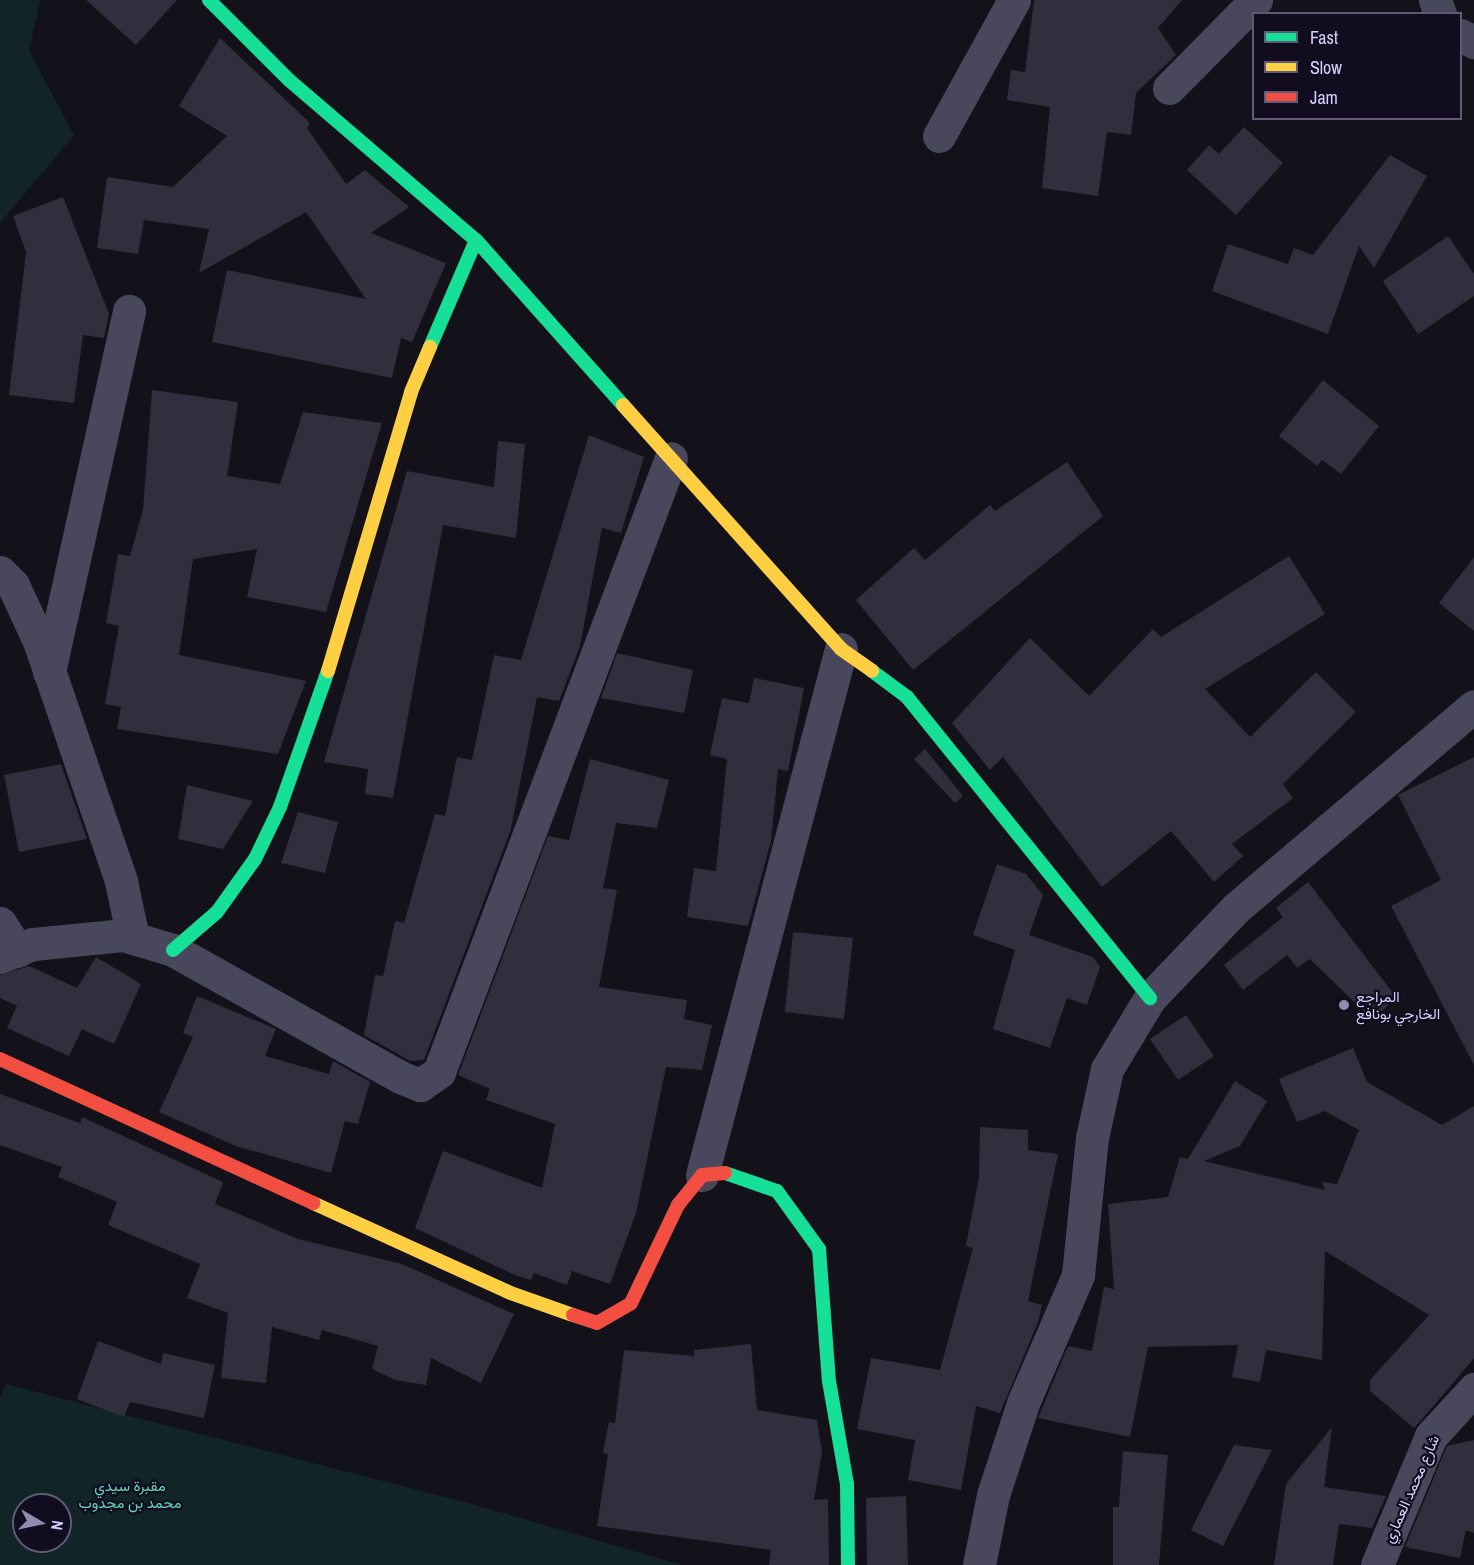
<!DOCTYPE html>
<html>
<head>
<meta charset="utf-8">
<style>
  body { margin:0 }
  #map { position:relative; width:1474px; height:1565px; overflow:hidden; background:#13111a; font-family:"Archivo Narrow",Vazirmatn,sans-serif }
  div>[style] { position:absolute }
  .green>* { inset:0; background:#112526 }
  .building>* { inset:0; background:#312f3d }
  .street>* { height:33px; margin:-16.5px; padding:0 16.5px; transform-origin:16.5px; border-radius:16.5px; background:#49475b }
  .fast>* { height:14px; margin:-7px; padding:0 7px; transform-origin:7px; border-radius:7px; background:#16e098 }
  .slow>* { height:14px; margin:-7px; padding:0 7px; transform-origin:7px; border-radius:7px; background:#ffcf43 }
  .jam>* { height:14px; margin:-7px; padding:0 7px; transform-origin:7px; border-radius:7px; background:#f24e42 }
  .dots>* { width:16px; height:16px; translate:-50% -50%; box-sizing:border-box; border:3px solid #110d1e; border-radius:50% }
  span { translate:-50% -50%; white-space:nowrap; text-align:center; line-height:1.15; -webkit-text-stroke:4.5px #110d1e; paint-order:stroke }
  .poi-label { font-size:15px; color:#d5cefc }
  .left { translate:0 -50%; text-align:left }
  .park-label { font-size:15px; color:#5ed7be }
  .street-label { font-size:15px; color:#d5cefc }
  .legend { position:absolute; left:1252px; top:12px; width:210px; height:108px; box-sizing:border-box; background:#110d1e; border:2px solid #5f5a77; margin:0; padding:8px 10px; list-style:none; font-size:18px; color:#d5cefc }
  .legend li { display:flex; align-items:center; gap:12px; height:30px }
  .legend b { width:30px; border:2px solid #5f5a77 }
  .north { position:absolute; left:12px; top:1493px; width:60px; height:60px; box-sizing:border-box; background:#110d1e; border:2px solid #5f5a77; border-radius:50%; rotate:99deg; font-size:16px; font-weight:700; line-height:24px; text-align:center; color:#d5cefc }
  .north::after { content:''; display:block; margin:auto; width:21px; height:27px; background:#918cad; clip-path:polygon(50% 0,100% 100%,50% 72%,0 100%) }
</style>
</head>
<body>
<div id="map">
  <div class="green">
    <div style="clip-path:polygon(0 0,40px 0,29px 51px,74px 135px,0 223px)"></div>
    <div style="clip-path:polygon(evenodd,6px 1384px,472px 1504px,682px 1565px,0 1565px,0 1398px,6px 1384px,24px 1505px,60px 1505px,60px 1541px,24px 1541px,24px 1505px)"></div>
  </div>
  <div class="building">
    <div style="clip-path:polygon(86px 0,177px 0,136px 45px)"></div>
    <div style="clip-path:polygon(1034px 0,1182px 0,1158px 28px,1176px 55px,1136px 93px,1131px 135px,1107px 132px,1098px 196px,1042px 188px,1050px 107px,1007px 100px,1011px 70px,1025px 72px)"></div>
    <div style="clip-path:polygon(220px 38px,310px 123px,307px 128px,346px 184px,365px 170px,409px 207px,371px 233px,446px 263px,412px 342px,401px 338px,392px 378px,212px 342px,227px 270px,366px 299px,306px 212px,199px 273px,209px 229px,144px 220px,138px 254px,97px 248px,107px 177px,173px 187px,227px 136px,179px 106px)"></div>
    <div style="clip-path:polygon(1244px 127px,1283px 163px,1236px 215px,1187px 170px,1209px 145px,1219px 154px)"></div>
    <div style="clip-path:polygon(1390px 155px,1427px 176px,1374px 268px,1359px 246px,1328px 334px,1212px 291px,1228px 244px,1288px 264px,1294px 248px,1313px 255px)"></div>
    <div style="clip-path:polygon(63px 197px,109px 314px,104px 338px,83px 335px,74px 403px,9px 395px,26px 252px,13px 216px)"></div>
    <div style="clip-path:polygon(1448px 236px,1474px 274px,1474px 296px,1418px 334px,1383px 281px)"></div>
    <div style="clip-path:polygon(1323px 380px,1379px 426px,1341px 474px,1322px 460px,1317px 466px,1279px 436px)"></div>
    <div style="clip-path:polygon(152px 390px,238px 402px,227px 476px,280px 484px,303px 412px,382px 423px,326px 612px,247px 597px,257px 549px,193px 559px,179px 655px,306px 681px,278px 754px,117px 729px,121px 707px,105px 704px,119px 626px,106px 623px,118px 554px,130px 556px,143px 510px)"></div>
    <div style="clip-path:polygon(589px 435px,644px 457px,621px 533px,602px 528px,580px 646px,559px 701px,537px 697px,511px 829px,424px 1060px,410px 1061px,364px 1035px,375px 975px,383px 976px,395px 921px,404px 923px,435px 814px,445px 816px,457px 757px,472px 760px,494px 655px,521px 660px)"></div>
    <div style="clip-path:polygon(498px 441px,525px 444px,516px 538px,443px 525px,393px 798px,365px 794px,368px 769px,324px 762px,407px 471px,494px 487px)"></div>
    <div style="clip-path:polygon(1067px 462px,1103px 516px,913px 670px,856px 600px,914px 548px,925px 560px,990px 505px,995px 511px)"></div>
    <div style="clip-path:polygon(1289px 556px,1325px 614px,1205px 689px,1250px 737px,1316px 672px,1356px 712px,1283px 784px,1293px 798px,1232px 844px,1243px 856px,1214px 882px,1171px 831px,1102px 887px,1003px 757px,990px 770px,952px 723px,1030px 638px,1089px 696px,1153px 629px,1161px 637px)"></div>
    <div style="clip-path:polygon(1474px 557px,1474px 631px,1439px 603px)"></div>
    <div style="clip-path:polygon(617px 653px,693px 670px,684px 713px,601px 698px)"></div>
    <div style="clip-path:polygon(754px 678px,804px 688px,788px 771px,778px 769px,771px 841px,748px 926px,687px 917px,694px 868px,716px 871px,727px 759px,710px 755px,722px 698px,749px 703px)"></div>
    <div style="clip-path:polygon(925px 749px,963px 796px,955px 803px,914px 759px)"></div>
    <div style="clip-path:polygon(1474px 757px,1474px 1065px,1391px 906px,1441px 880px,1398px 795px)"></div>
    <div style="clip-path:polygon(590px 759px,669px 780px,657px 828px,616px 823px,603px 888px,617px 890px,599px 987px,687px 1000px,684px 1019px,712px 1025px,702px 1070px,666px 1067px,636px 1213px,610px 1284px,572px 1271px,567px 1285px,534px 1273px,531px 1280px,515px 1275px,415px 1228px,443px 1151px,542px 1188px,555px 1124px,486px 1100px,490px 1089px,458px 1075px,548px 836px,569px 840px)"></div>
    <div style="clip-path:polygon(61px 764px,87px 839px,19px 852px,4px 775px)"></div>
    <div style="clip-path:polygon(187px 785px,253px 801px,223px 849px,178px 839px)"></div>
    <div style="clip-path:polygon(298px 812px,338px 822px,325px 873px,281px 863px)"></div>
    <div style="clip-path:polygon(997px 864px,1026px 874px,1043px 895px,1029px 935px,1093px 957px,1100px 967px,1087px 1005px,1067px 998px,1050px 1048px,993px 1029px,1015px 950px,973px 935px)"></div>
    <div style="clip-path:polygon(1308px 882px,1396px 997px,1373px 1020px,1310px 959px,1297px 968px,1287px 955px,1243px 990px,1224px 965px,1283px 917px,1276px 908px)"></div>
    <div style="clip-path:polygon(793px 932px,853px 938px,844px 1019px,785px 1012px)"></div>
    <div style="clip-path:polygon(96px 957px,141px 984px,114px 1044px,82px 1029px,69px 1056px,7px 1028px,17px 1006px,0 998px,0 975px,29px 966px,77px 988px)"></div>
    <div style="clip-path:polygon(197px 996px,276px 1029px,265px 1056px,329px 1074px,333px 1061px,370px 1082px,358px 1124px,345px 1121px,331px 1173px,236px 1146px,159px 1112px,193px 1037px,183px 1033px)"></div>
    <div style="clip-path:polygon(1186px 1015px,1214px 1056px,1178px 1080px,1150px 1039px)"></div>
    <div style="clip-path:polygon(1353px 1048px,1367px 1082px,1442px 1125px,1474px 1106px,1474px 1358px,1443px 1395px,1414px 1428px,1370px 1391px,1370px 1380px,1429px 1315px,1325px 1251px,1322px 1360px,1266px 1350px,1260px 1382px,1232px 1377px,1238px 1345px,1148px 1347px,1130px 1437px,1038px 1418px,1068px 1346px,1092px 1351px,1104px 1287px,1114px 1289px,1108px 1204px,1168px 1197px,1180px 1157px,1188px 1159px,1235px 1081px,1267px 1101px,1240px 1146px,1204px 1161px,1325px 1190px,1322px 1182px,1337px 1184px,1359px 1130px,1325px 1111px,1297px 1122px,1279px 1079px)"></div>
    <div style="clip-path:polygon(0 1094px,80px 1123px,82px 1117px,223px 1182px,215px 1204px,298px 1239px,402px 1264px,514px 1314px,481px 1383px,431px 1358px,426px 1385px,395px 1380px,372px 1369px,378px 1346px,322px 1330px,319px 1340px,272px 1327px,266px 1383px,221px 1378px,228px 1313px,187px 1298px,200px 1264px,108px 1225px,117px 1202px,58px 1177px,62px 1167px,0 1145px)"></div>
    <div style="clip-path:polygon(980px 1127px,1028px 1130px,1028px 1150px,1058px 1154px,1028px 1301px,1042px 1305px,1038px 1322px,1000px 1413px,976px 1406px,961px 1490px,908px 1480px,915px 1440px,857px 1429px,871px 1358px,940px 1370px,973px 1248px,966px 1246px,979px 1177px)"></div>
    <div style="clip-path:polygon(98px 1341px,161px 1364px,163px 1353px,215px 1365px,204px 1418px,130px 1402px,124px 1417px,77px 1399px)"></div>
    <div style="clip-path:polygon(751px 1344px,757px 1410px,817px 1420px,822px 1452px,814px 1500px,828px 1499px,829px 1565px,769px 1565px,771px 1550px,597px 1526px,608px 1454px,603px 1453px,609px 1422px,615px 1423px,624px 1350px,694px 1356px,694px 1350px)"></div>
    <div style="clip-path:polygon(1332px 1427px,1324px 1487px,1386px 1496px,1372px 1528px,1339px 1524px,1333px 1565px,1274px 1565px,1286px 1484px)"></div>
    <div style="clip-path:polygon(1474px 1440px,1474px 1533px,1466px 1530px,1460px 1558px,1405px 1547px,1447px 1446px)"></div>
    <div style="clip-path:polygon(1234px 1445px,1272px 1450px,1223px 1546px,1191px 1530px)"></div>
    <div style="clip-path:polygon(1123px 1451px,1168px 1455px,1159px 1565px,1113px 1565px,1113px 1507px,1119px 1507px)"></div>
    <div style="clip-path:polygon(906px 1496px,908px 1565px,867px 1565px,866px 1498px)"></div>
  </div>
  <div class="street">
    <div style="left:1435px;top:0;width:15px;rotate:70deg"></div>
    <div style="left:1460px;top:35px;width:16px;rotate:27deg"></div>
    <div style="left:1169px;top:88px;width:124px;rotate:-45.3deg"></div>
    <div style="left:939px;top:136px;width:155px;rotate:-61.1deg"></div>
    <div style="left:0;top:572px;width:18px;rotate:45deg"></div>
    <div style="left:13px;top:585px;width:62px;rotate:65.1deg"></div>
    <div style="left:39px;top:641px;width:254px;rotate:71.1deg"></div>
    <div style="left:121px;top:881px;width:58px;rotate:78.1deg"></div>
    <div style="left:49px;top:672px;width:370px;rotate:-77.5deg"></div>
    <div style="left:0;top:923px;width:33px;rotate:57deg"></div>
    <div style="left:0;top:957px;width:35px;rotate:-22deg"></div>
    <div style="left:33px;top:944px;width:90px;rotate:-5.7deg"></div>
    <div style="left:123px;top:935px;width:52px;rotate:16.7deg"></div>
    <div style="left:173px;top:950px;width:260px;rotate:29.2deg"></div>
    <div style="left:400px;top:1077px;width:22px;rotate:22deg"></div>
    <div style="left:420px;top:1085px;width:23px;rotate:-34deg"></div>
    <div style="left:439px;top:1072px;width:656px;rotate:-69.3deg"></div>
    <div style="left:702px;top:1175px;width:544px;rotate:-75.2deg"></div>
    <div style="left:979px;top:1565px;width:71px;rotate:-78.7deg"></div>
    <div style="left:993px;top:1495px;width:97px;rotate:-71.9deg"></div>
    <div style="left:1023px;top:1403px;width:139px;rotate:-66.7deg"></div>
    <div style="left:1078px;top:1275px;width:138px;rotate:-84.2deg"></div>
    <div style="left:1092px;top:1138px;width:71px;rotate:-77.7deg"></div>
    <div style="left:1107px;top:1069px;width:83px;rotate:-58.8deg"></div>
    <div style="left:1150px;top:998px;width:124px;rotate:-46.3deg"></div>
    <div style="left:1236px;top:908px;width:312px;rotate:-40.3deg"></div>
    <div style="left:1377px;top:1565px;width:140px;rotate:-67.3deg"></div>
    <div style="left:1431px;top:1436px;width:64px;rotate:-47.5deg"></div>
  </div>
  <div class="fast">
    <div style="left:209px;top:0;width:113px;rotate:45deg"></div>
    <div style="left:289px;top:80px;width:246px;rotate:40.6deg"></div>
    <div style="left:476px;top:240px;width:221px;rotate:48.3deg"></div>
    <div style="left:430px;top:347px;width:116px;rotate:-66.7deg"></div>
    <div style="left:872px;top:671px;width:44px;rotate:36.6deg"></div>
    <div style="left:907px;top:697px;width:387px;rotate:51.1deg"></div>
    <div style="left:173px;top:950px;width:58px;rotate:-40.8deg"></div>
    <div style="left:217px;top:912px;width:65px;rotate:-54.4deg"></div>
    <div style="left:255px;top:859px;width:58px;rotate:-64.3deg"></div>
    <div style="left:280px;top:807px;width:144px;rotate:-70.6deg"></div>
    <div style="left:725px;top:1173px;width:55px;rotate:19.1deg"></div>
    <div style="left:777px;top:1191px;width:72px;rotate:54.1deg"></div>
    <div style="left:819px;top:1249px;width:132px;rotate:85.7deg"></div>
    <div style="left:829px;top:1381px;width:105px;rotate:80.1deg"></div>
    <div style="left:847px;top:1484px;width:81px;rotate:89.3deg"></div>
  </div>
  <div class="slow">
    <div style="left:623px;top:405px;width:327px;rotate:48.2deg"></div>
    <div style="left:841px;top:649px;width:38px;rotate:35deg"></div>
    <div style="left:328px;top:671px;width:291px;rotate:-73.4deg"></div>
    <div style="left:411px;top:392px;width:49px;rotate:-67.1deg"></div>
    <div style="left:313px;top:1203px;width:214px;rotate:24.5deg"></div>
    <div style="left:508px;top:1292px;width:69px;rotate:19.5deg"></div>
  </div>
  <div class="jam">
    <div style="left:0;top:1059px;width:345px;rotate:24.7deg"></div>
    <div style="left:573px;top:1315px;width:25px;rotate:18deg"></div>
    <div style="left:597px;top:1323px;width:39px;rotate:-30deg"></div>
    <div style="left:631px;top:1303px;width:109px;rotate:-64.4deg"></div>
    <div style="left:678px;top:1205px;width:38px;rotate:-51deg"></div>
    <div style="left:702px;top:1175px;width:23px;rotate:-5deg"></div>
  </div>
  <div class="dots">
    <div style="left:1344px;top:1005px;background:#918cad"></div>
  </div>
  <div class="poi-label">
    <span class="left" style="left:1356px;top:1005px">المراجع<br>الخارجي بونافع</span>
  </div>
  <div class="park-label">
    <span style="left:130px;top:1494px">مقبرة سيدي<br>محمد بن مجدوب</span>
  </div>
  <div class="street-label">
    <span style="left:1411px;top:1489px;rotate:-66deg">شارع محمد العماري</span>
  </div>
  <ul class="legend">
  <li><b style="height:8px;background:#16e098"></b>Fast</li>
  <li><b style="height:8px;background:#ffcf43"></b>Slow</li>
  <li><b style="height:8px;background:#f24e42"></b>Jam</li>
  </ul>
  <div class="north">N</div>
</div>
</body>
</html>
